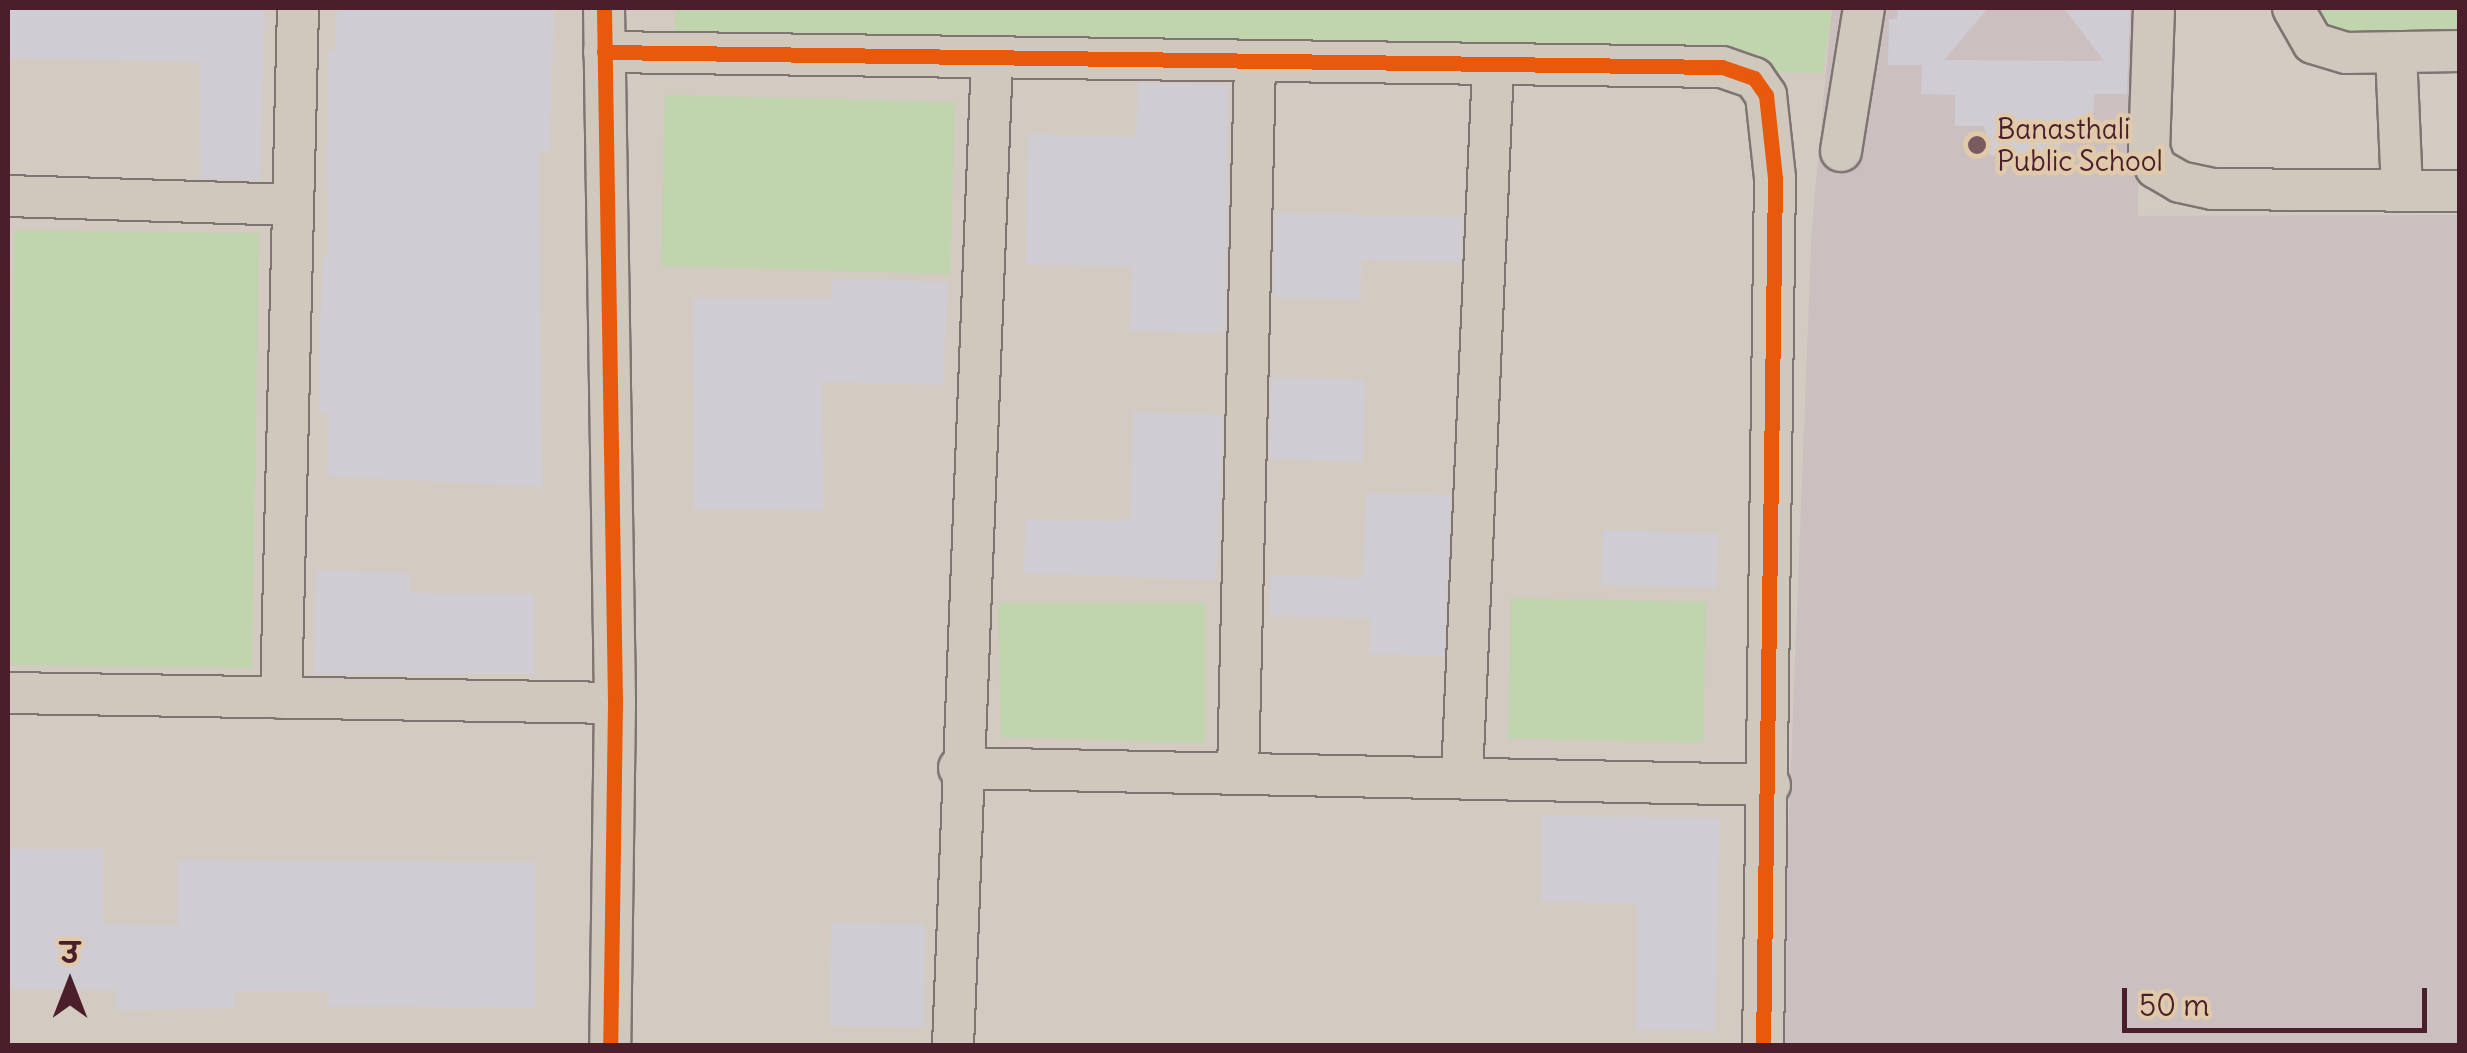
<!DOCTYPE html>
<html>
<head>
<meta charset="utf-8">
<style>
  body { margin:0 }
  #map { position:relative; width:2467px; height:1053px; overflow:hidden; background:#d3cac2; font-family:Delius,"Playpen Sans Deva",sans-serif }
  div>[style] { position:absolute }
  .built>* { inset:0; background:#cbbfbf }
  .green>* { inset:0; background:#c0d5ae }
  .building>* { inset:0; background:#d0ccd3 }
  .roads { filter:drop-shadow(2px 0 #807472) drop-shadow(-2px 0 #807472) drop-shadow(0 2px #807472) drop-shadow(0 -2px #807472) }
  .minor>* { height:40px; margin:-20px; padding:0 20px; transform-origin:20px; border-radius:20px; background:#d0c7bd }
  .cycleway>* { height:15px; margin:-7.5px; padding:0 7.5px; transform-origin:7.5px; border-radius:7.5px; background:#e8590c }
  .dots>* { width:28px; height:28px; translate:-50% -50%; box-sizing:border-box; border:5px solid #e1caaa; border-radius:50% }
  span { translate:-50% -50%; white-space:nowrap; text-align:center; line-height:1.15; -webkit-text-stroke:9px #e1caaa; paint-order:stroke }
  .poi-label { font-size:28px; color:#4a1f2b }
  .left { translate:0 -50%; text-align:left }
  .frame { position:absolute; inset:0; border:10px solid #4a1f2b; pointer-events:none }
  .north { position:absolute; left:20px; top:933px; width:100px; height:100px; -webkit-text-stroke:8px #e1caaa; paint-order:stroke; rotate:0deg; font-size:28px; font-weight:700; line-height:40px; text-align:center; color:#4a1f2b }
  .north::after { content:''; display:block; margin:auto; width:35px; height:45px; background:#4a1f2b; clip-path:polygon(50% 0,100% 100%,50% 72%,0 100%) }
  .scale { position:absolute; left:2122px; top:988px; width:305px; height:45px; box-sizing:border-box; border:5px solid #4a1f2b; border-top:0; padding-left:12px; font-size:30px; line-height:35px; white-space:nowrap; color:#4a1f2b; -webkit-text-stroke:8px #e1caaa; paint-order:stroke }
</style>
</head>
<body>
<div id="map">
  <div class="built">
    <div style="clip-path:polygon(1832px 8px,2137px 8px,2138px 216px,2459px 215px,2459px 1045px,1780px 1046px,1812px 225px)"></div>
  </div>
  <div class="green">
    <div style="clip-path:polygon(675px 8px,1832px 8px,1823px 73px,674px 51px)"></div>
    <div style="clip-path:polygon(2301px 8px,2459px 8px,2459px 37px,2301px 36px)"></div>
    <div style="clip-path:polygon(665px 95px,955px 102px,950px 274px,661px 266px)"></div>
    <div style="clip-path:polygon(14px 230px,259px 233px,252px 668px,8px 665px)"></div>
    <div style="clip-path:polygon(1511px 598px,1706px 602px,1703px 742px,1508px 739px)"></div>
    <div style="clip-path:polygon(998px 603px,1205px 603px,1205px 743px,1001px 737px)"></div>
  </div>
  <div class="building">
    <div style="clip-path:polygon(8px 8px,265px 8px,260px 180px,201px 178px,199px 62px,8px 58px)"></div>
    <div style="clip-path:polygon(337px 8px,554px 8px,550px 151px,539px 150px,542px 487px,327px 476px,329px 413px,319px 413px,320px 337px,323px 257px,328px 257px,327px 51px,335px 51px)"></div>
    <div style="clip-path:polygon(1898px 8px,1988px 8px,1944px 60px,2104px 61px,2064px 8px,2130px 8px,2127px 94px,2094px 94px,2093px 124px,2065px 123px,2057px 157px,1990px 155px,1984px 126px,1955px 126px,1955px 95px,1921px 94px,1922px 65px,1888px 65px,1889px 19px,1897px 19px)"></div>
    <div style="clip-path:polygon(1138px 83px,1228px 85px,1225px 334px,1130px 331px,1132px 267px,1026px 264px,1028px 134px,1136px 137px)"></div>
    <div style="clip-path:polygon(1275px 213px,1463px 217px,1461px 263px,1362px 260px,1360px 300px,1273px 297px)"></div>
    <div style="clip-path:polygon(833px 279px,948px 282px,943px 385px,822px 382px,824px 510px,694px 509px,693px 298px,832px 298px)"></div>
    <div style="clip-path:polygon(1272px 377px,1365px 380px,1363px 462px,1269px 459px)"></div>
    <div style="clip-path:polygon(1133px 412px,1223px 415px,1216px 580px,1024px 573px,1026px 519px,1130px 521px)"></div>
    <div style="clip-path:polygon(1366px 493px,1451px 495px,1444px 656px,1369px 654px,1370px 618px,1270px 616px,1271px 575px,1363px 578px)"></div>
    <div style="clip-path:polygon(1603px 530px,1718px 534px,1717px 588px,1601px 585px)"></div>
    <div style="clip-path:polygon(316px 570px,410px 573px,410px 593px,534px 594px,534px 674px,314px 674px)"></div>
    <div style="clip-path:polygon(1542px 816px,1720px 818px,1715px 1031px,1636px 1030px,1637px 904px,1542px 902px)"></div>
    <div style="clip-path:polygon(8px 849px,103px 849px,103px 924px,178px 925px,178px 860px,536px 862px,536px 1008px,327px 1006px,328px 991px,234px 991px,234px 1008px,116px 1010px,116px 990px,8px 989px)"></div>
    <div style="clip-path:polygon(831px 923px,925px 924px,924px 1027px,830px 1026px)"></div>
  </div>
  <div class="roads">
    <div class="minor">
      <div style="left:604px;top:8px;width:695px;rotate:89.09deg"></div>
      <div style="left:615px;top:703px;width:343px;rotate:90.8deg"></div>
      <div style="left:2154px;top:8px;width:141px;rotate:92deg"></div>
      <div style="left:2149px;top:149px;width:20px;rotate:70deg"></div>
      <div style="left:2156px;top:168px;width:28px;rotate:30deg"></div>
      <div style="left:2180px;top:182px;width:34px;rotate:12deg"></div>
      <div style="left:2213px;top:189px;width:247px;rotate:0.5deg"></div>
      <div style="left:2293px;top:8px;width:40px;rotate:60.3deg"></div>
      <div style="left:2313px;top:43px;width:34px;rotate:17deg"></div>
      <div style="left:2346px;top:53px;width:114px;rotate:-1deg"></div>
      <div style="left:604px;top:52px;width:1118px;rotate:0.77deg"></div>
      <div style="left:1722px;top:67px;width:34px;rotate:19deg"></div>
      <div style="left:1754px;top:78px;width:21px;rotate:55deg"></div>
      <div style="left:1766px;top:95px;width:83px;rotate:83.8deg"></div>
      <div style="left:1775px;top:178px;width:868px;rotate:90.79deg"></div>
      <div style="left:2396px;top:53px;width:138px;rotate:87.5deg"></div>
      <div style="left:1841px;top:151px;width:145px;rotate:-80.9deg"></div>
      <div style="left:8px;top:196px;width:285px;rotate:1.8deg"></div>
      <div style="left:8px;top:693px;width:607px;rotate:0.94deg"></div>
      <div style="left:281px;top:698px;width:690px;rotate:-88.59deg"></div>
      <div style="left:959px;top:768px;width:811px;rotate:1.2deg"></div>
      <div style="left:1238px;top:773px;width:711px;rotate:-88.63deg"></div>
      <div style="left:1462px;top:777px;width:710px;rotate:-87.5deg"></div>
      <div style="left:953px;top:1046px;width:990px;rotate:-87.74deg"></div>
    </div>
  </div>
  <div class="cycleway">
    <div style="left:604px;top:8px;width:695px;rotate:89.09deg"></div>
    <div style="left:615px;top:703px;width:343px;rotate:90.8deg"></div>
    <div style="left:604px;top:52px;width:1118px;rotate:0.77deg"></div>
    <div style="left:1722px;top:67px;width:34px;rotate:19deg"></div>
    <div style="left:1754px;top:78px;width:21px;rotate:55deg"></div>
    <div style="left:1766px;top:95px;width:83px;rotate:83.8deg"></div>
    <div style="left:1775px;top:178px;width:868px;rotate:90.79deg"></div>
  </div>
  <div class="dots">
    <div style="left:1977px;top:145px;background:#7a5b60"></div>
  </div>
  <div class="poi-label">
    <span class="left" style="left:1997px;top:145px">Banasthali<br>Public School</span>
  </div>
  <div class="frame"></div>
  <div class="north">उ</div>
  <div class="scale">50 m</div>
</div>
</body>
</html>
